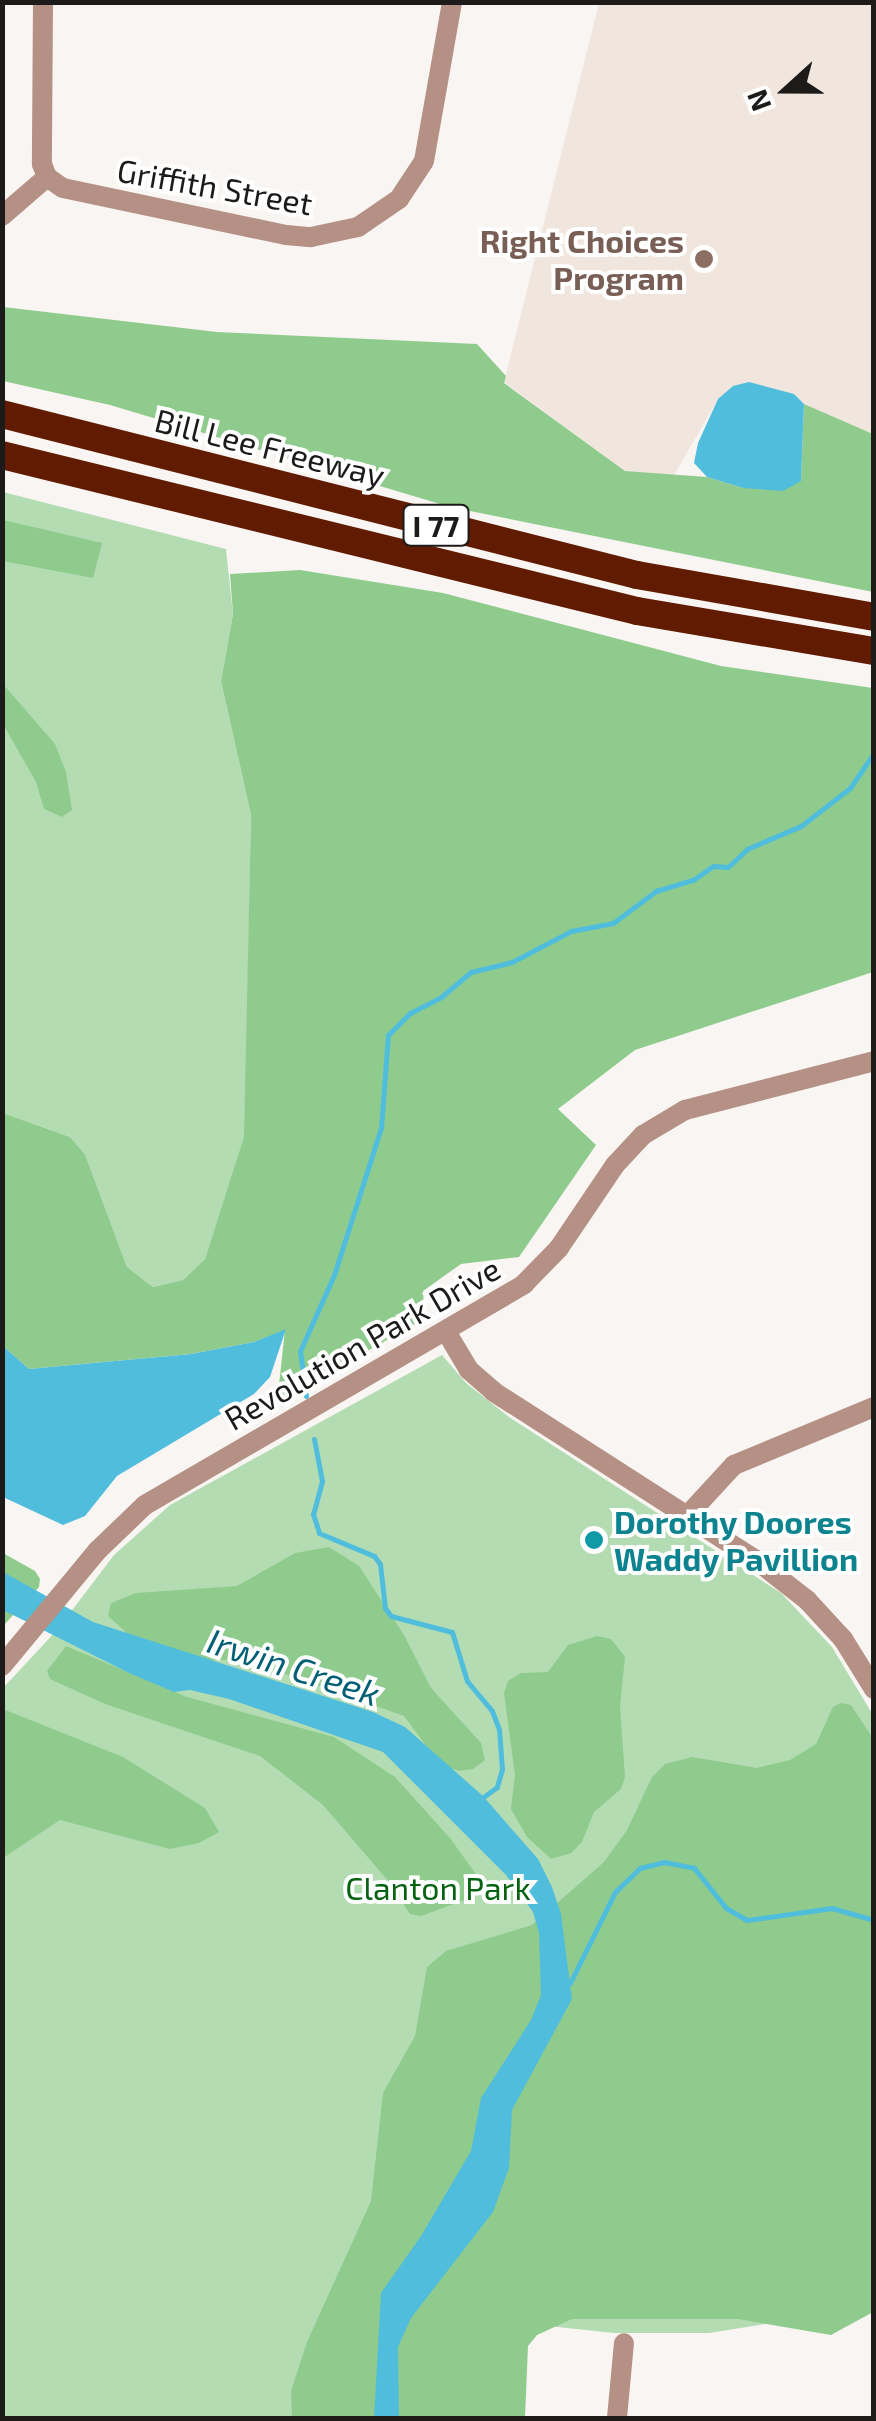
<!DOCTYPE html>
<html>
<head>
<meta charset="utf-8">
<style>
  body { margin:0 }
  #map { position:relative; width:876px; height:2421px; overflow:hidden; background:#f9f5f2; font-family:"Exo 2",sans-serif }
  div>[style] { position:absolute }
  .built>* { inset:0; background:#f0e6de }
  .green>* { inset:0; background:#b4dcb3 }
  .forest>* { inset:0; background:#8fcb8d }
  .water>* { inset:0; background:#51bddc }
  .stream>* { height:5px; margin:-2.5px; padding:0 2.5px; transform-origin:2.5px; border-radius:2.5px; background:#51bddc }
  .minor>* { height:20px; margin:-10px; padding:0 10px; transform-origin:10px; border-radius:10px; background:#b59084 }
  .highway>* { height:28px; margin:-14px; padding:0 14px; transform-origin:14px; border-radius:14px; background:#611b01 }
  .dots>* { width:28px; height:28px; translate:-50% -50%; box-sizing:border-box; border:5px solid #fff; border-radius:50% }
  span { translate:-50% -50%; white-space:nowrap; text-align:center; line-height:1.15; -webkit-text-stroke:8px #fff; paint-order:stroke }
  .shield-label span { padding:2px 8px; background:#fff; border:2px solid; border-radius:8px; -webkit-text-stroke-width:0 }
  .shield-label { font-size:30px; color:#1c1b1a; font-weight:700 }
  .street-label { font-size:32px; color:#1c1b1a }
  .education-label { font-size:32px; color:#785e54; font-weight:700 }
  .right { translate:-100% -50%; text-align:right }
  .culture-label { font-size:32px; color:#0d838f; font-weight:700 }
  .left { translate:0 -50%; text-align:left }
  .park-label { font-size:32px; color:#076212 }
  .water-label { font-size:35px; color:#005f74; font-style:italic }
  .frame { position:absolute; inset:0; border:5px solid #1c1b1a; pointer-events:none }
  .north { position:absolute; left:736px; top:40px; width:100px; height:100px; -webkit-text-stroke:8px #fff; paint-order:stroke; rotate:249deg; font-size:28px; font-weight:700; line-height:40px; text-align:center; color:#1c1b1a }
  .north::after { content:''; display:block; margin:auto; width:35px; height:45px; background:#1c1b1a; clip-path:polygon(50% 0,100% 100%,50% 72%,0 100%) }
</style>
</head>
<body>
<div id="map">
  <div class="built">
    <div style="clip-path:polygon(599px 3px,873px 3px,873px 434px,804px 404px,794px 394px,718px 399px,673px 477px,625px 471px,504px 382px)"></div>
  </div>
  <div class="green">
    <div style="clip-path:polygon(3px 492px,226px 549px,233px 614px,221px 681px,251px 815px,245px 1137px,205px 1259px,183px 1280px,153px 1287px,127px 1267px,85px 1154px,70px 1137px,3px 1113px)"></div>
    <div style="clip-path:polygon(442px 1355px,466px 1383px,509px 1417px,781px 1593px,832px 1647px,873px 1715px,873px 2299px,866px 2308px,709px 2333px,614px 2333px,492px 2320px,391px 2418px,3px 2418px,3px 1688px,57px 1630px,114px 1555px,170px 1505px)"></div>
  </div>
  <div class="forest">
    <div style="clip-path:polygon(3px 307px,217px 332px,477px 344px,506px 376px,504px 383px,625px 471px,707px 477px,743px 488px,801px 480px,804px 404px,873px 434px,873px 592px,450px 507px,110px 405px,3px 381px)"></div>
    <div style="clip-path:polygon(3px 520px,102px 543px,93px 578px,3px 561px)"></div>
    <div style="clip-path:polygon(300px 570px,443px 593px,721px 666px,873px 688px,873px 972px,635px 1050px,558px 1109px,596px 1145px,519px 1257px,461px 1264px,423px 1291px,425px 1318px,277px 1403px,285px 1330px,254px 1342px,191px 1354px,29px 1369px,3px 1346px,3px 1113px,70px 1137px,85px 1154px,127px 1267px,153px 1287px,183px 1280px,205px 1259px,244px 1137px,251px 815px,221px 681px,233px 614px,230px 574px)"></div>
    <div style="clip-path:polygon(3px 684px,55px 744px,66px 772px,72px 810px,62px 817px,44px 809px,36px 782px,3px 724px)"></div>
    <div style="clip-path:polygon(329px 1547px,359px 1566px,404px 1635px,431px 1688px,481px 1743px,485px 1760px,473px 1769px,459px 1771px,440px 1764px,404px 1716px,242px 1659px,198px 1661px,147px 1651px,108px 1616px,111px 1603px,136px 1593px,237px 1586px,295px 1553px)"></div>
    <div style="clip-path:polygon(3px 1553px,35px 1571px,40px 1579px,39px 1587px,3px 1626px)"></div>
    <div style="clip-path:polygon(597px 1636px,611px 1639px,625px 1657px,620px 1707px,625px 1777px,621px 1789px,594px 1812px,582px 1842px,571px 1853px,551px 1859px,527px 1837px,511px 1809px,515px 1775px,504px 1693px,508px 1681px,521px 1673px,548px 1672px,568px 1645px)"></div>
    <div style="clip-path:polygon(66px 1646px,187px 1697px,334px 1737px,395px 1777px,450px 1838px,485px 1887px,473px 1897px,421px 1916px,410px 1914px,390px 1883px,323px 1805px,260px 1756px,105px 1704px,50px 1679px,47px 1671px)"></div>
    <div style="clip-path:polygon(841px 1703px,851px 1705px,874px 1740px,873px 2312px,831px 2335px,738px 2319px,572px 2319px,537px 2335px,528px 2346px,525px 2418px,292px 2418px,291px 2391px,307px 2342px,371px 2201px,383px 2093px,415px 2036px,427px 1967px,446px 1951px,532px 1925px,604px 1862px,627px 1830px,652px 1777px,665px 1764px,692px 1757px,757px 1768px,790px 1760px,816px 1744px,833px 1707px)"></div>
    <div style="clip-path:polygon(3px 1709px,123px 1757px,205px 1808px,219px 1832px,199px 1843px,170px 1849px,60px 1820px,3px 1858px)"></div>
  </div>
  <div class="water">
    <div style="clip-path:polygon(749px 382px,794px 394px,804px 404px,801px 481px,783px 491px,743px 488px,707px 477px,694px 463px,698px 443px,718px 399px,733px 386px)"></div>
    <div style="clip-path:polygon(286px 1329px,270px 1377px,254px 1394px,117px 1476px,85px 1516px,63px 1525px,3px 1497px,3px 1346px,29px 1369px,191px 1354px,254px 1342px)"></div>
    <div style="clip-path:polygon(3px 1572px,93px 1622px,373px 1712px,405px 1727px,483px 1796px,538px 1859px,552px 1887px,561px 1914px,572px 1999px,512px 2110px,509px 2168px,493px 2212px,411px 2318px,398px 2347px,399px 2418px,374px 2418px,381px 2293px,421px 2236px,471px 2151px,481px 2098px,531px 2020px,541px 1995px,539px 1933px,533px 1912px,506px 1875px,383px 1752px,229px 1699px,190px 1690px,174px 1692px,129px 1673px,3px 1610px)"></div>
  </div>
  <div class="stream">
    <div style="left:306px;top:1396px;width:45px;rotate:-97.6deg"></div>
    <div style="left:300px;top:1351px;width:83px;rotate:-65.9deg"></div>
    <div style="left:334px;top:1275px;width:154px;rotate:-72.3deg"></div>
    <div style="left:381px;top:1128px;width:93px;rotate:-85.7deg"></div>
    <div style="left:388px;top:1035px;width:31px;rotate:-45deg"></div>
    <div style="left:410px;top:1013px;width:35px;rotate:-27deg"></div>
    <div style="left:441px;top:997px;width:39px;rotate:-40deg"></div>
    <div style="left:471px;top:972px;width:42px;rotate:-13.7deg"></div>
    <div style="left:512px;top:962px;width:67px;rotate:-27.7deg"></div>
    <div style="left:571px;top:931px;width:43px;rotate:-10.8deg"></div>
    <div style="left:613px;top:923px;width:54px;rotate:-36.7deg"></div>
    <div style="left:656px;top:891px;width:39px;rotate:-17deg"></div>
    <div style="left:693px;top:880px;width:24px;rotate:-35deg"></div>
    <div style="left:713px;top:866px;width:15px;rotate:4deg"></div>
    <div style="left:728px;top:867px;width:26px;rotate:-43deg"></div>
    <div style="left:747px;top:849px;width:59px;rotate:-23.1deg"></div>
    <div style="left:801px;top:826px;width:62px;rotate:-37.8deg"></div>
    <div style="left:850px;top:788px;width:42px;rotate:-55.6deg"></div>
    <div style="left:314px;top:1439px;width:43px;rotate:79.2deg"></div>
    <div style="left:322px;top:1481px;width:34px;rotate:105deg"></div>
    <div style="left:313px;top:1514px;width:20px;rotate:72deg"></div>
    <div style="left:319px;top:1533px;width:60px;rotate:22.7deg"></div>
    <div style="left:374px;top:1556px;width:10px;rotate:53deg"></div>
    <div style="left:380px;top:1564px;width:44px;rotate:83.5deg"></div>
    <div style="left:385px;top:1608px;width:10px;rotate:53deg"></div>
    <div style="left:391px;top:1616px;width:63px;rotate:14.7deg"></div>
    <div style="left:452px;top:1632px;width:51px;rotate:73deg"></div>
    <div style="left:467px;top:1681px;width:39px;rotate:50deg"></div>
    <div style="left:492px;top:1711px;width:19px;rotate:69deg"></div>
    <div style="left:499px;top:1729px;width:40px;rotate:85.7deg"></div>
    <div style="left:502px;top:1769px;width:19px;rotate:106deg"></div>
    <div style="left:497px;top:1787px;width:22px;rotate:144deg"></div>
    <div style="left:570px;top:1983px;width:102px;rotate:-63.7deg"></div>
    <div style="left:615px;top:1892px;width:35px;rotate:-44deg"></div>
    <div style="left:640px;top:1868px;width:25px;rotate:-14deg"></div>
    <div style="left:664px;top:1862px;width:31px;rotate:11deg"></div>
    <div style="left:694px;top:1868px;width:51px;rotate:51.3deg"></div>
    <div style="left:726px;top:1908px;width:24px;rotate:30deg"></div>
    <div style="left:747px;top:1920px;width:86px;rotate:-8deg"></div>
    <div style="left:832px;top:1908px;width:44px;rotate:15.9deg"></div>
  </div>
  <div class="minor">
    <div style="left:43px;top:2px;width:162px;rotate:90.4deg"></div>
    <div style="left:42px;top:164px;width:14px;rotate:69deg"></div>
    <div style="left:47px;top:177px;width:19px;rotate:35deg"></div>
    <div style="left:63px;top:188px;width:228px;rotate:11.9deg"></div>
    <div style="left:286px;top:235px;width:25px;rotate:5deg"></div>
    <div style="left:311px;top:237px;width:48px;rotate:-12deg"></div>
    <div style="left:358px;top:227px;width:50px;rotate:-34.3deg"></div>
    <div style="left:399px;top:199px;width:45px;rotate:-56.7deg"></div>
    <div style="left:424px;top:161px;width:161px;rotate:-80deg"></div>
    <div style="left:2px;top:216px;width:60px;rotate:-40.9deg"></div>
    <div style="left:447px;top:1333px;width:43px;rotate:59.3deg"></div>
    <div style="left:469px;top:1370px;width:33px;rotate:41deg"></div>
    <div style="left:494px;top:1392px;width:311px;rotate:32.7deg"></div>
    <div style="left:756px;top:1560px;width:65px;rotate:38.1deg"></div>
    <div style="left:807px;top:1600px;width:53px;rotate:47.3deg"></div>
    <div style="left:843px;top:1639px;width:59px;rotate:58.2deg"></div>
    <div style="left:686px;top:1517px;width:71px;rotate:-47.3deg"></div>
    <div style="left:734px;top:1465px;width:152px;rotate:-22.5deg"></div>
    <div style="left:2px;top:1666px;width:149px;rotate:-50.4deg"></div>
    <div style="left:97px;top:1551px;width:66px;rotate:-43.8deg"></div>
    <div style="left:145px;top:1505px;width:439px;rotate:-30.2deg"></div>
    <div style="left:524px;top:1284px;width:50px;rotate:-45.8deg"></div>
    <div style="left:559px;top:1248px;width:100px;rotate:-56deg"></div>
    <div style="left:615px;top:1165px;width:41px;rotate:-47deg"></div>
    <div style="left:643px;top:1135px;width:49px;rotate:-30.8deg"></div>
    <div style="left:685px;top:1110px;width:195px;rotate:-14.5deg"></div>
    <div style="left:617px;top:2418px;width:75px;rotate:-84.7deg"></div>
  </div>
  <div class="highway">
    <div style="left:2px;top:414px;width:655px;rotate:14.23deg"></div>
    <div style="left:637px;top:575px;width:241px;rotate:10deg"></div>
    <div style="left:2px;top:455px;width:654px;rotate:13.8deg"></div>
    <div style="left:637px;top:611px;width:240px;rotate:9.6deg"></div>
  </div>
  <div class="dots">
    <div style="left:704px;top:259px;background:#8d6e63"></div>
    <div style="left:594px;top:1540px;background:#0f9aa8"></div>
  </div>
  <div class="shield-label">
    <span style="left:436px;top:525px">I 77</span>
  </div>
  <div class="street-label">
    <span style="left:215px;top:186px;rotate:10deg">Griffith Street</span>
    <span style="left:270px;top:447px;rotate:14deg">Bill Lee Freeway</span>
    <span style="left:362px;top:1343px;rotate:-30deg">Revolution Park Drive</span>
  </div>
  <div class="education-label">
    <span class="right" style="left:684px;top:259px">Right Choices<br>Program</span>
  </div>
  <div class="culture-label">
    <span class="left" style="left:614px;top:1540px">Dorothy Doores<br>Waddy Pavillion</span>
  </div>
  <div class="park-label">
    <span style="left:438px;top:1887px">Clanton Park</span>
  </div>
  <div class="water-label">
    <span style="left:294px;top:1666px;rotate:18deg">Irwin Creek</span>
  </div>
  <div class="frame"></div>
  <div class="north">N</div>
</div>
</body>
</html>
